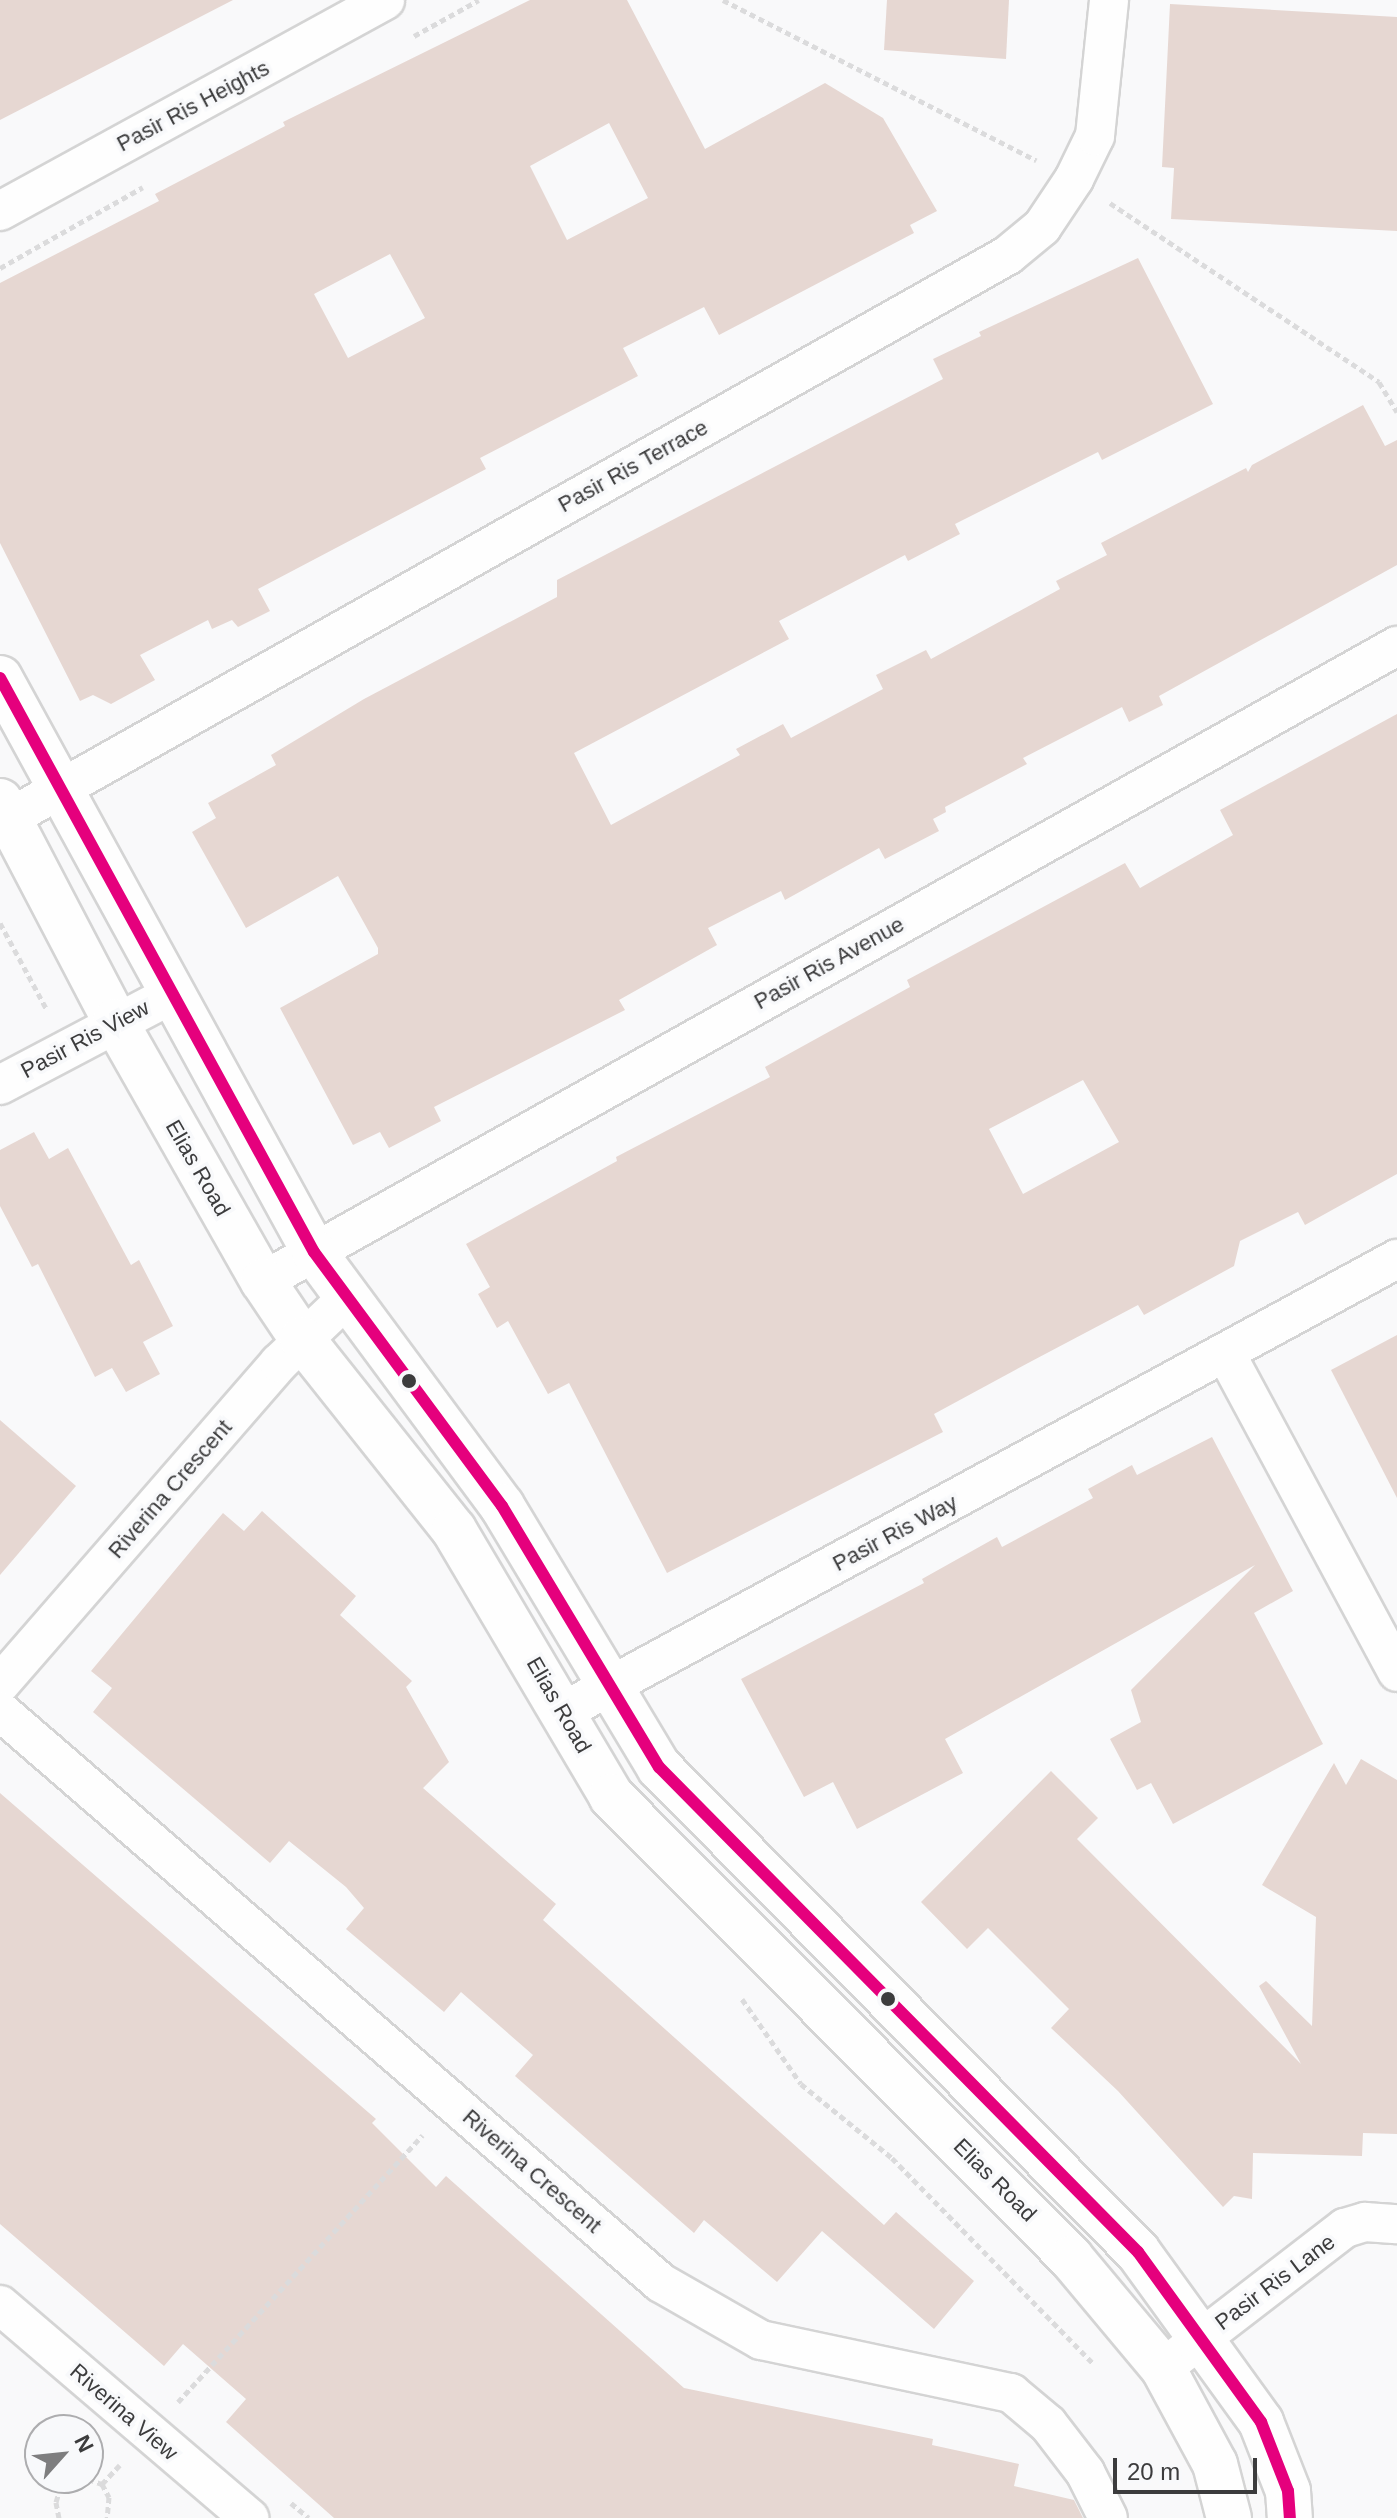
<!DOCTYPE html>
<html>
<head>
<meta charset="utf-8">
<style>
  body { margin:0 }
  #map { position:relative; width:1397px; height:2518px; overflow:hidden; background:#f9f9fa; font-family:Arial,sans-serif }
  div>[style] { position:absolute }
  .building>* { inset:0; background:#e6d7d2 }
  .path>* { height:5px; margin-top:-2.5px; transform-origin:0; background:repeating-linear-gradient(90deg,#dbdbdc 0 6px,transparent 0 10px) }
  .roads { filter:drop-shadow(2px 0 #d4d4d4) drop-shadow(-2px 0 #d4d4d4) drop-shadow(0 2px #d4d4d4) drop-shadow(0 -2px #d4d4d4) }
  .minor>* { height:38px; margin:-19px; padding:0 19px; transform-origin:19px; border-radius:19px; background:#fefefe }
  .tertiary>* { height:44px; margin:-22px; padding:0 22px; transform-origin:22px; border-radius:22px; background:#fefefe }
  .bus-1>* { height:12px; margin:-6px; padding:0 6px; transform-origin:6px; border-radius:6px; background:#e5007d }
  .dots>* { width:22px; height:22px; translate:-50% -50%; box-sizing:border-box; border:4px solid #f8f9fb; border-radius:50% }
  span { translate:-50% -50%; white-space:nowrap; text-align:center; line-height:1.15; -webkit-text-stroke:7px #f8f9fb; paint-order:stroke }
  .street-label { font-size:22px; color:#3c3c3d }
  .north { position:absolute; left:24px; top:2414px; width:80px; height:80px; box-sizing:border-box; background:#f8f9fb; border:2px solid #adadaf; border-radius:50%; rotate:63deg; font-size:22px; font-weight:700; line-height:32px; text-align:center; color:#3c3c3d }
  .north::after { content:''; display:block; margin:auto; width:28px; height:36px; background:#7e7e7f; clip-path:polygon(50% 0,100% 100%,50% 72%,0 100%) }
  .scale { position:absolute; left:1113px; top:2458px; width:144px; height:36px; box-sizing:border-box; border:4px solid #3c3c3d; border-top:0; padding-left:10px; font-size:24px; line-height:28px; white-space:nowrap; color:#3c3c3d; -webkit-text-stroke:6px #f8f9fb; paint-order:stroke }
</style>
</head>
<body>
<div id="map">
  <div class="building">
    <div style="clip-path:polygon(0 0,233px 0,0 120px)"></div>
    <div style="clip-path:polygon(evenodd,530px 0,627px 0,705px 149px,825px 83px,883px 118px,937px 211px,910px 225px,914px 233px,719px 335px,704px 307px,623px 348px,638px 376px,480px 458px,486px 469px,258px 589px,270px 611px,238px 627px,232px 620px,212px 629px,208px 620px,140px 655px,155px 680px,111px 704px,93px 695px,80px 701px,0 543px,0 283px,159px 201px,155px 194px,285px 126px,283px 122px,530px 0,609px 123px,648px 198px,567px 240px,530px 166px,609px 123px,530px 0,390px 254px,425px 318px,348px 358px,314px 294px,390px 254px)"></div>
    <div style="clip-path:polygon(887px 0,1009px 0,1006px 59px,884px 50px)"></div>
    <div style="clip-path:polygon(1170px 4px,1397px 17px,1397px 231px,1171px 219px,1174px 168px,1162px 167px)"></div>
    <div style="clip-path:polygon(1138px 258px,1213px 404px,1102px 460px,1098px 452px,955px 524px,960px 534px,908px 561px,905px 555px,779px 621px,789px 639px,574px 753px,611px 825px,740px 755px,736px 749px,783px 724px,791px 738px,883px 689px,876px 675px,926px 650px,931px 659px,1060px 589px,1056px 581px,1107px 555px,1101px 543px,1246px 468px,1248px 472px,1252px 465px,1363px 405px,1385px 446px,1397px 440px,1397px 565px,1159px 696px,1163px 705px,1129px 722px,1122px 707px,1023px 758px,1027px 764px,945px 807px,946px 812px,933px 819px,939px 831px,885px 859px,879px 848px,785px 900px,781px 891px,708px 928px,717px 945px,619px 1000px,625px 1010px,434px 1107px,441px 1121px,389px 1148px,380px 1132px,353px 1145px,280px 1008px,378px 954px,378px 948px,338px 876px,246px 928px,192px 832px,216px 818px,208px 803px,276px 765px,271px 755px,364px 699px,557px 597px,557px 580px,943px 379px,933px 359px,981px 336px,979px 332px)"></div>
    <div style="clip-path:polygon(evenodd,1397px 714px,1397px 1174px,1305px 1225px,1298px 1212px,1240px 1241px,1234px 1266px,1144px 1315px,1138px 1305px,1030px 1362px,934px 1414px,943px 1432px,667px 1573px,569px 1383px,548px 1394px,508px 1321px,497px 1328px,478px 1294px,490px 1287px,466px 1244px,617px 1161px,616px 1157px,770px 1077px,765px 1067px,910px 987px,907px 980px,1125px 863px,1140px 888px,1233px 835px,1220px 810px,1397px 714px,1083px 1080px,1119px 1142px,1023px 1194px,989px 1129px,1083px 1080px)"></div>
    <div style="clip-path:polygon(34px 1132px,49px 1159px,68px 1148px,131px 1265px,139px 1260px,173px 1326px,143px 1342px,160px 1374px,126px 1392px,112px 1368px,95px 1377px,38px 1264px,32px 1267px,0 1206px,0 1150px)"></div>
    <div style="clip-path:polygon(1397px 1335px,1397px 1498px,1331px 1370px)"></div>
    <div style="clip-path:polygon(0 1420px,76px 1486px,0 1575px)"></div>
    <div style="clip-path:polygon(1212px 1437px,1293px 1591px,1254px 1613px,1323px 1744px,1173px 1824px,1151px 1783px,1137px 1790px,1110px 1739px,1141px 1722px,1131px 1690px,1255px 1565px,945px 1739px,963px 1773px,857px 1829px,833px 1782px,804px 1797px,741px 1679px,924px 1583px,922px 1579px,997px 1537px,1002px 1547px,1093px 1498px,1088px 1489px,1132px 1465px,1137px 1475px)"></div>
    <div style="clip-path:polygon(262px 1511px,356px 1596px,340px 1615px,412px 1681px,406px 1687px,449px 1762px,423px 1788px,556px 1904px,543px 1920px,884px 2225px,896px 2212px,974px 2281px,934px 2329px,822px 2231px,777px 2282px,704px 2220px,694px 2233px,515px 2076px,533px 2055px,461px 1992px,444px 2012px,346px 1929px,364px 1908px,346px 1887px,289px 1841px,270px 1863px,93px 1712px,112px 1688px,91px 1671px,200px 1540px,223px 1513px,244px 1531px)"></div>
    <div style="clip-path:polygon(1361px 1759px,1397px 1780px,1397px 2134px,1363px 2133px,1362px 2156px,1253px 2153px,1252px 2199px,1234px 2196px,1223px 2207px,1118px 2091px,1051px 2028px,1069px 2009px,988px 1928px,967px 1949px,921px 1902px,1051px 1771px,1098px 1818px,1077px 1839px,1301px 2064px,1259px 1986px,1266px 1981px,1312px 2026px,1316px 1917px,1262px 1885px,1334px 1763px,1346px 1785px)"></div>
    <div style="clip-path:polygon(0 1793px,376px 2119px,372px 2123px,436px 2187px,446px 2176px,684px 2388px,933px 2439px,932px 2445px,1019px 2464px,1014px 2486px,1074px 2500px,1083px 2518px,334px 2518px,226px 2422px,246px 2399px,183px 2344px,164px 2366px,0 2224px)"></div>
  </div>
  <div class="path">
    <div style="left:723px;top:0;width:352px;rotate:27.1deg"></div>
    <div style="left:414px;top:36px;width:74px;rotate:-29deg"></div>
    <div style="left:1110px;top:203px;width:323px;rotate:33.6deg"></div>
    <div style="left:1379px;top:382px;width:35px;rotate:59deg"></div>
    <div style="left:0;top:268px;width:164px;rotate:-29.5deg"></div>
    <div style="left:0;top:923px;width:99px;rotate:61.6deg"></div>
    <div style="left:742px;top:1999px;width:103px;rotate:55.2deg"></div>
    <div style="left:801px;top:2084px;width:117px;rotate:39.1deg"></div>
    <div style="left:892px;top:2158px;width:289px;rotate:45.6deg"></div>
    <div style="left:178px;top:2402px;width:362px;rotate:-47.5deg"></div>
    <div style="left:102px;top:2484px;width:26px;rotate:-47deg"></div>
    <div style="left:291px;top:2503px;width:23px;rotate:40deg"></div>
    <div style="left:59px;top:2518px;width:16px;rotate:-101deg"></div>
    <div style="left:56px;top:2502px;width:14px;rotate:-73deg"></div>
    <div style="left:60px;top:2489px;width:16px;rotate:-35deg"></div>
    <div style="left:73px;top:2480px;width:15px;rotate:-4deg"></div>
    <div style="left:88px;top:2479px;width:15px;rotate:20deg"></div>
    <div style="left:102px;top:2484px;width:15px;rotate:62deg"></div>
    <div style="left:109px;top:2497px;width:21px;rotate:95deg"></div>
  </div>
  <div class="roads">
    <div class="minor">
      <div style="left:0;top:211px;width:439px;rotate:-28.7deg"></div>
      <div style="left:9px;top:818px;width:1147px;rotate:-29.4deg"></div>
      <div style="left:1008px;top:255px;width:44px;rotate:-39.5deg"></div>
      <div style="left:1042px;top:227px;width:58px;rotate:-56.3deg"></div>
      <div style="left:1074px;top:179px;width:48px;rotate:-64deg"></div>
      <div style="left:1095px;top:136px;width:137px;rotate:-84.1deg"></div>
      <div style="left:0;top:1085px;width:193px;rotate:-27.8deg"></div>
      <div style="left:263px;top:1281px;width:1300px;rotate:-29.25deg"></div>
      <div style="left:1226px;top:1354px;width:361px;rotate:61.7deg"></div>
      <div style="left:0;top:1684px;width:425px;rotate:-49deg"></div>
      <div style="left:279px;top:1363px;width:93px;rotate:-43.7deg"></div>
      <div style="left:0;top:1711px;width:874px;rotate:40.87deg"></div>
      <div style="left:661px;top:2283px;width:115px;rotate:29.7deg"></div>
      <div style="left:761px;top:2340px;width:256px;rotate:12deg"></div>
      <div style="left:1011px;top:2393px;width:48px;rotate:40deg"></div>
      <div style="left:1048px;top:2424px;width:61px;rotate:52.4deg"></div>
      <div style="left:1085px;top:2472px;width:51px;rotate:63.4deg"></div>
      <div style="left:564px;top:1711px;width:948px;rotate:-28.49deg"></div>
      <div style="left:0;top:2305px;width:328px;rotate:40.5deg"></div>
      <div style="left:1163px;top:2368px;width:230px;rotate:-37.6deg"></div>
      <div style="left:1345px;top:2228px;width:21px;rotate:-17deg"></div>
      <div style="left:1365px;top:2222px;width:32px;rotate:4deg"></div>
    </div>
    <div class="tertiary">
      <div style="left:0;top:678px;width:654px;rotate:61.32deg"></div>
      <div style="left:314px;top:1252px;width:316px;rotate:53.5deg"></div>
      <div style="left:502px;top:1506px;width:305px;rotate:59deg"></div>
      <div style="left:659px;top:1767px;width:682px;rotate:45.36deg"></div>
      <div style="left:1138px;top:2252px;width:210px;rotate:54.1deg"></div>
      <div style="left:1261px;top:2422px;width:74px;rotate:68.6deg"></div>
      <div style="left:1288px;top:2491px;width:27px;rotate:86deg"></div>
      <div style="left:0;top:801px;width:248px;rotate:62.4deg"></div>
      <div style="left:115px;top:1021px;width:299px;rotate:60.4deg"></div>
      <div style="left:263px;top:1281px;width:70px;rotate:56.1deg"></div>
      <div style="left:302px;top:1339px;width:244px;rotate:51.5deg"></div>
      <div style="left:454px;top:1530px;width:309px;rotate:59.4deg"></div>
      <div style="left:611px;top:1796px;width:652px;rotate:45.12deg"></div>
      <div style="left:1071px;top:2258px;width:143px;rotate:50.1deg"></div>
      <div style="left:1163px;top:2368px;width:109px;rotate:61.6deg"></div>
      <div style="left:1215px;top:2464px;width:56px;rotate:75.5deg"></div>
    </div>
  </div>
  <div class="bus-1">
    <div style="left:0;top:678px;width:654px;rotate:61.32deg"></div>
    <div style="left:314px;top:1252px;width:316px;rotate:53.5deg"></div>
    <div style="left:502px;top:1506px;width:305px;rotate:59deg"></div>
    <div style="left:659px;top:1767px;width:682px;rotate:45.36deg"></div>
    <div style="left:1138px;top:2252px;width:210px;rotate:54.1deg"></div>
    <div style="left:1261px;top:2422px;width:74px;rotate:68.6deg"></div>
    <div style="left:1288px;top:2491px;width:27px;rotate:86deg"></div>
  </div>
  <div class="dots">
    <div style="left:409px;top:1381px;background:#3c3c3d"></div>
    <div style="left:888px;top:1999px;background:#3c3c3d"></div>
  </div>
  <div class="street-label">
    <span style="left:193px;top:106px;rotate:-28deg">Pasir Ris Heights</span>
    <span style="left:633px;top:466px;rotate:-29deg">Pasir Ris Terrace</span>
    <span style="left:829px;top:963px;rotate:-29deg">Pasir Ris Avenue</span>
    <span style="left:85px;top:1039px;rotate:-28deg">Pasir Ris View</span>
    <span style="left:198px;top:1168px;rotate:60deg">Elias Road</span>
    <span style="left:170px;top:1489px;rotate:-49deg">Riverina Crescent</span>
    <span style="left:895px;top:1533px;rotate:-28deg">Pasir Ris Way</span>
    <span style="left:559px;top:1705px;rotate:60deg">Elias Road</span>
    <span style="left:532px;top:2171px;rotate:41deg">Riverina Crescent</span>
    <span style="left:995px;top:2180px;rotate:45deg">Elias Road</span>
    <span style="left:1275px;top:2282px;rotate:-37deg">Pasir Ris Lane</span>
    <span style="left:124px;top:2412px;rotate:41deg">Riverina View</span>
  </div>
  <div class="north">N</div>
  <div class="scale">20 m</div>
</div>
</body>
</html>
